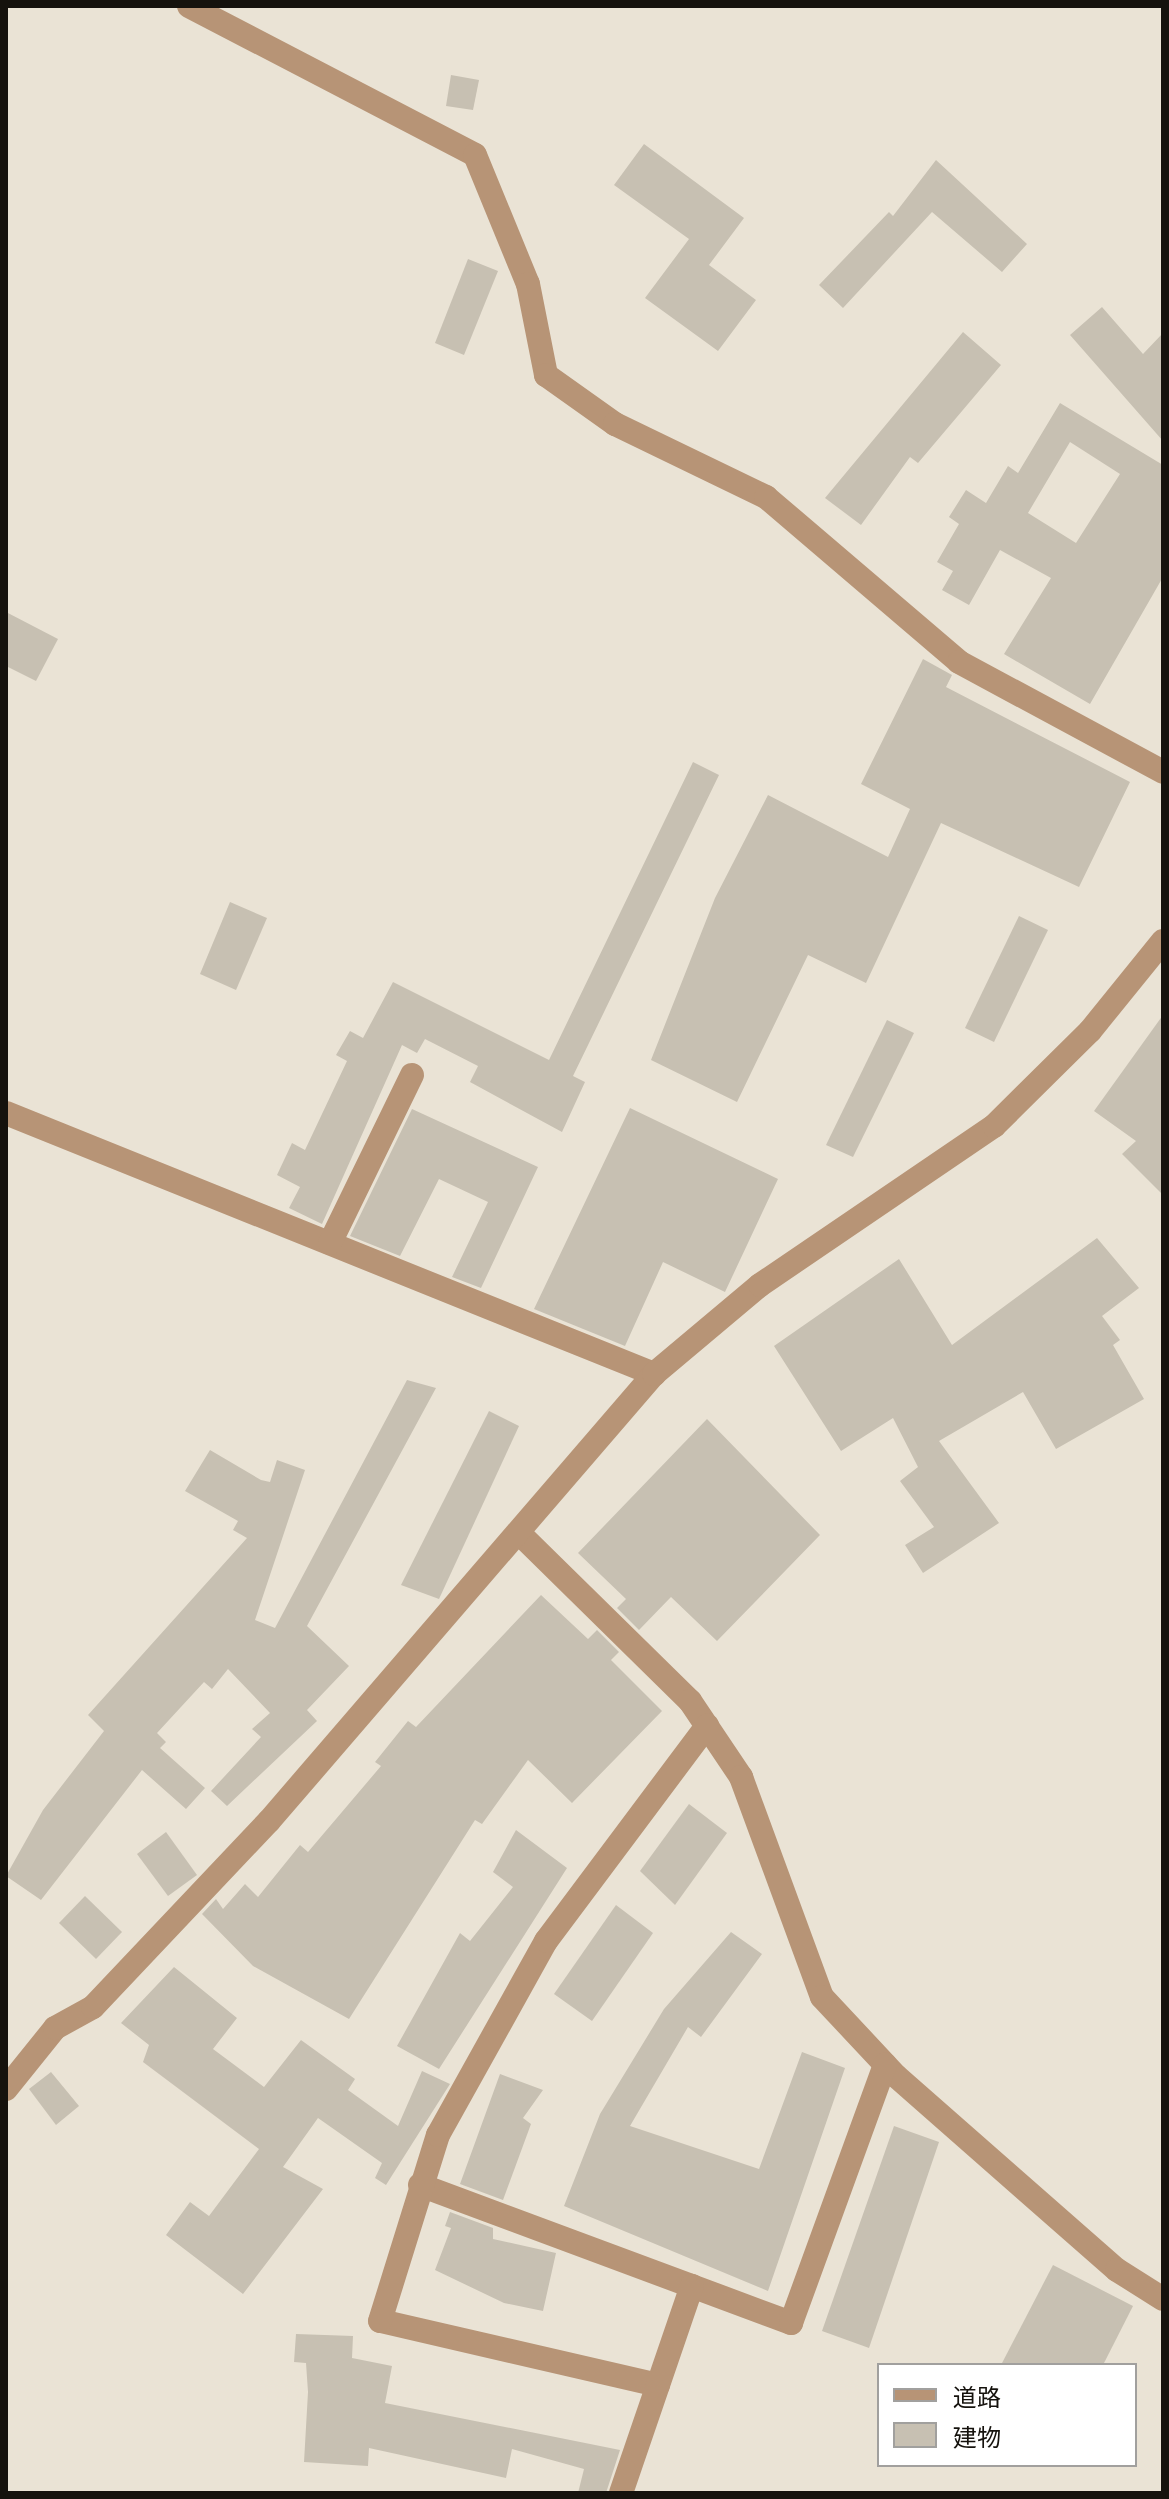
<!DOCTYPE html>
<html>
<head>
<meta charset="utf-8">
<style>
  body { margin:0 }
  #map { position:relative; width:1169px; height:2499px; overflow:hidden; background:#eae3d5; font-family:"Fira Sans Condensed","Noto Sans JP",sans-serif }
  div>[style] { position:absolute }
  .building>* { inset:0; background:#c7c0b2 }
  .minor>* { height:24px; margin:-12px; padding:0 12px; transform-origin:12px; border-radius:12px; background:#b79476 }
  span { translate:-50% -50%; white-space:nowrap; text-align:center; line-height:1.15; -webkit-text-stroke:6px #fff; paint-order:stroke }
  .frame { position:absolute; inset:0; border:8px solid #15120d; pointer-events:none }
  .legend { position:absolute; left:877px; top:2363px; width:260px; height:104px; box-sizing:border-box; background:#fff; border:2px solid #a1a09e; margin:0; padding:10px 14px; list-style:none; font-size:24px; color:#15120d }
  .legend li { display:flex; align-items:center; gap:16px; height:40px }
  .legend b { width:40px; border:2px solid #a1a09e }
</style>
</head>
<body>
<div id="map">
  <div class="building">
    <div style="clip-path:polygon(451px 75px,479px 80px,473px 110px,446px 106px)"></div>
    <div style="clip-path:polygon(644px 144px,744px 218px,709px 265px,756px 300px,718px 351px,645px 298px,689px 239px,614px 185px)"></div>
    <div style="clip-path:polygon(936px 160px,1027px 244px,1002px 272px,932px 212px,843px 308px,819px 285px,889px 212px,893px 216px)"></div>
    <div style="clip-path:polygon(468px 259px,498px 271px,464px 355px,435px 343px)"></div>
    <div style="clip-path:polygon(1102px 307px,1143px 354px,1163px 333px,1163px 441px,1070px 335px)"></div>
    <div style="clip-path:polygon(963px 332px,1001px 365px,918px 463px,910px 457px,861px 525px,825px 498px)"></div>
    <div style="clip-path:polygon(evenodd,1060px 403px,1163px 465px,1163px 577px,1090px 704px,1004px 654px,1051px 578px,1000px 550px,969px 605px,942px 590px,953px 571px,937px 562px,959px 524px,949px 517px,966px 490px,986px 503px,1008px 466px,1018px 473px,1060px 403px,1070px 442px,1120px 474px,1076px 543px,1028px 513px,1070px 442px)"></div>
    <div style="clip-path:polygon(6px 612px,58px 639px,36px 681px,6px 666px)"></div>
    <div style="clip-path:polygon(923px 659px,952px 675px,946px 687px,1130px 782px,1079px 887px,941px 823px,866px 983px,808px 955px,737px 1102px,651px 1060px,715px 898px,768px 795px,888px 857px,910px 809px,861px 784px)"></div>
    <div style="clip-path:polygon(693px 762px,719px 775px,573px 1076px,585px 1082px,562px 1132px,470px 1082px,478px 1066px,425px 1039px,417px 1053px,402px 1045px,322px 1224px,289px 1208px,300px 1187px,277px 1175px,292px 1143px,305px 1150px,347px 1061px,336px 1055px,350px 1031px,363px 1038px,393px 982px,549px 1060px)"></div>
    <div style="clip-path:polygon(230px 902px,267px 918px,236px 990px,200px 974px)"></div>
    <div style="clip-path:polygon(1019px 916px,1048px 930px,994px 1042px,965px 1028px)"></div>
    <div style="clip-path:polygon(1163px 1015px,1163px 1195px,1122px 1154px,1136px 1141px,1094px 1111px)"></div>
    <div style="clip-path:polygon(887px 1020px,914px 1033px,853px 1157px,826px 1145px)"></div>
    <div style="clip-path:polygon(630px 1108px,778px 1179px,725px 1292px,663px 1262px,625px 1346px,534px 1309px)"></div>
    <div style="clip-path:polygon(412px 1109px,538px 1167px,481px 1288px,452px 1277px,488px 1202px,439px 1179px,400px 1256px,350px 1236px)"></div>
    <div style="clip-path:polygon(1097px 1238px,1139px 1288px,1102px 1316px,1120px 1340px,1113px 1345px,1144px 1399px,1056px 1449px,1023px 1392px,939px 1441px,999px 1523px,923px 1573px,905px 1545px,934px 1527px,900px 1481px,918px 1467px,893px 1418px,841px 1451px,774px 1346px,899px 1259px,952px 1345px)"></div>
    <div style="clip-path:polygon(407px 1380px,436px 1388px,307px 1626px,349px 1666px,307px 1710px,317px 1721px,227px 1806px,211px 1791px,261px 1737px,252px 1729px,270px 1713px,228px 1669px,212px 1689px,204px 1682px,157px 1733px,166px 1742px,160px 1748px,205px 1788px,186px 1809px,142px 1770px,41px 1900px,6px 1876px,43px 1810px,104px 1731px,88px 1715px,247px 1538px,233px 1530px,238px 1521px,185px 1491px,210px 1450px,261px 1480px,270px 1482px,277px 1460px,305px 1470px,255px 1620px,275px 1628px)"></div>
    <div style="clip-path:polygon(489px 1411px,519px 1426px,439px 1599px,401px 1585px)"></div>
    <div style="clip-path:polygon(707px 1419px,820px 1535px,717px 1641px,671px 1597px,639px 1630px,617px 1608px,626px 1599px,578px 1553px)"></div>
    <div style="clip-path:polygon(541px 1595px,588px 1639px,597px 1630px,619px 1652px,611px 1660px,662px 1711px,572px 1803px,528px 1760px,482px 1824px,475px 1820px,349px 2019px,253px 1966px,202px 1914px,216px 1899px,223px 1909px,245px 1884px,258px 1897px,300px 1845px,308px 1852px,381px 1766px,375px 1762px,408px 1721px,416px 1727px)"></div>
    <div style="clip-path:polygon(689px 1804px,727px 1833px,675px 1905px,640px 1871px)"></div>
    <div style="clip-path:polygon(516px 1830px,567px 1868px,439px 2069px,397px 2046px,460px 1933px,470px 1941px,513px 1887px,493px 1872px)"></div>
    <div style="clip-path:polygon(166px 1832px,197px 1875px,168px 1896px,137px 1854px)"></div>
    <div style="clip-path:polygon(85px 1896px,122px 1932px,96px 1959px,59px 1923px)"></div>
    <div style="clip-path:polygon(616px 1905px,653px 1933px,592px 2021px,554px 1994px)"></div>
    <div style="clip-path:polygon(731px 1932px,762px 1954px,701px 2037px,688px 2027px,630px 2126px,759px 2169px,802px 2052px,845px 2068px,768px 2291px,564px 2206px,600px 2114px,664px 2009px)"></div>
    <div style="clip-path:polygon(174px 1967px,237px 2018px,213px 2049px,264px 2087px,301px 2040px,355px 2079px,348px 2090px,398px 2126px,422px 2071px,450px 2084px,386px 2185px,375px 2178px,382px 2163px,318px 2118px,283px 2167px,323px 2189px,243px 2294px,166px 2235px,190px 2202px,209px 2216px,259px 2149px,143px 2062px,149px 2045px,121px 2023px)"></div>
    <div style="clip-path:polygon(51px 2072px,79px 2106px,56px 2125px,29px 2089px)"></div>
    <div style="clip-path:polygon(500px 2074px,543px 2090px,523px 2118px,531px 2124px,503px 2200px,460px 2184px)"></div>
    <div style="clip-path:polygon(894px 2126px,939px 2142px,869px 2348px,822px 2331px)"></div>
    <div style="clip-path:polygon(450px 2212px,493px 2228px,493px 2239px,556px 2253px,543px 2311px,504px 2303px,435px 2270px,451px 2228px,445px 2226px)"></div>
    <div style="clip-path:polygon(1053px 2265px,1133px 2306px,1103px 2365px,1001px 2365px)"></div>
    <div style="clip-path:polygon(296px 2334px,353px 2336px,352px 2358px,392px 2366px,385px 2403px,620px 2450px,606px 2493px,578px 2493px,584px 2469px,512px 2449px,506px 2478px,369px 2448px,368px 2466px,304px 2462px,308px 2392px,306px 2363px,294px 2362px)"></div>
  </div>
  <div class="minor">
    <div style="left:189px;top:6px;width:322px;rotate:27.5deg"></div>
    <div style="left:475px;top:155px;width:139px;rotate:67.7deg"></div>
    <div style="left:528px;top:284px;width:93px;rotate:78.8deg"></div>
    <div style="left:546px;top:375px;width:85px;rotate:35.4deg"></div>
    <div style="left:615px;top:424px;width:168px;rotate:25.8deg"></div>
    <div style="left:766px;top:497px;width:254px;rotate:40.5deg"></div>
    <div style="left:959px;top:662px;width:232px;rotate:28.3deg"></div>
    <div style="left:6px;top:1113px;width:699px;rotate:21.94deg"></div>
    <div style="left:330px;top:1243px;width:187px;rotate:-64deg"></div>
    <div style="left:521px;top:1535px;width:237px;rotate:44.5deg"></div>
    <div style="left:690px;top:1701px;width:92px;rotate:56.1deg"></div>
    <div style="left:741px;top:1777px;width:234px;rotate:69.8deg"></div>
    <div style="left:822px;top:1997px;width:108px;rotate:46.9deg"></div>
    <div style="left:896px;top:2076px;width:294px;rotate:41.3deg"></div>
    <div style="left:1117px;top:2270px;width:54px;rotate:32.2deg"></div>
    <div style="left:6px;top:2089px;width:78px;rotate:-51.2deg"></div>
    <div style="left:55px;top:2028px;width:43px;rotate:-28.9deg"></div>
    <div style="left:93px;top:2007px;width:256px;rotate:-46.6deg"></div>
    <div style="left:269px;top:1821px;width:590px;rotate:-49.26deg"></div>
    <div style="left:654px;top:1374px;width:138px;rotate:-40deg"></div>
    <div style="left:760px;top:1285px;width:283px;rotate:-34.2deg"></div>
    <div style="left:994px;top:1126px;width:135px;rotate:-44.7deg"></div>
    <div style="left:1090px;top:1031px;width:116px;rotate:-51deg"></div>
    <div style="left:420px;top:2185px;width:396px;rotate:20.4deg"></div>
    <div style="left:791px;top:2323px;width:275px;rotate:-70deg"></div>
    <div style="left:658px;top:2385px;width:285px;rotate:-167deg"></div>
    <div style="left:380px;top:2321px;width:195px;rotate:-72.7deg"></div>
    <div style="left:438px;top:2135px;width:222px;rotate:-60.9deg"></div>
    <div style="left:546px;top:1941px;width:269px;rotate:-53.2deg"></div>
    <div style="left:621px;top:2493px;width:219px;rotate:-71.1deg"></div>
  </div>
  <div class="frame"></div>
  <ul class="legend">
  <li><b style="height:10px;background:#b79476"></b>道路</li>
  <li><b style="height:22px;background:#c7c0b2"></b>建物</li>
  </ul>
</div>
</body>
</html>
